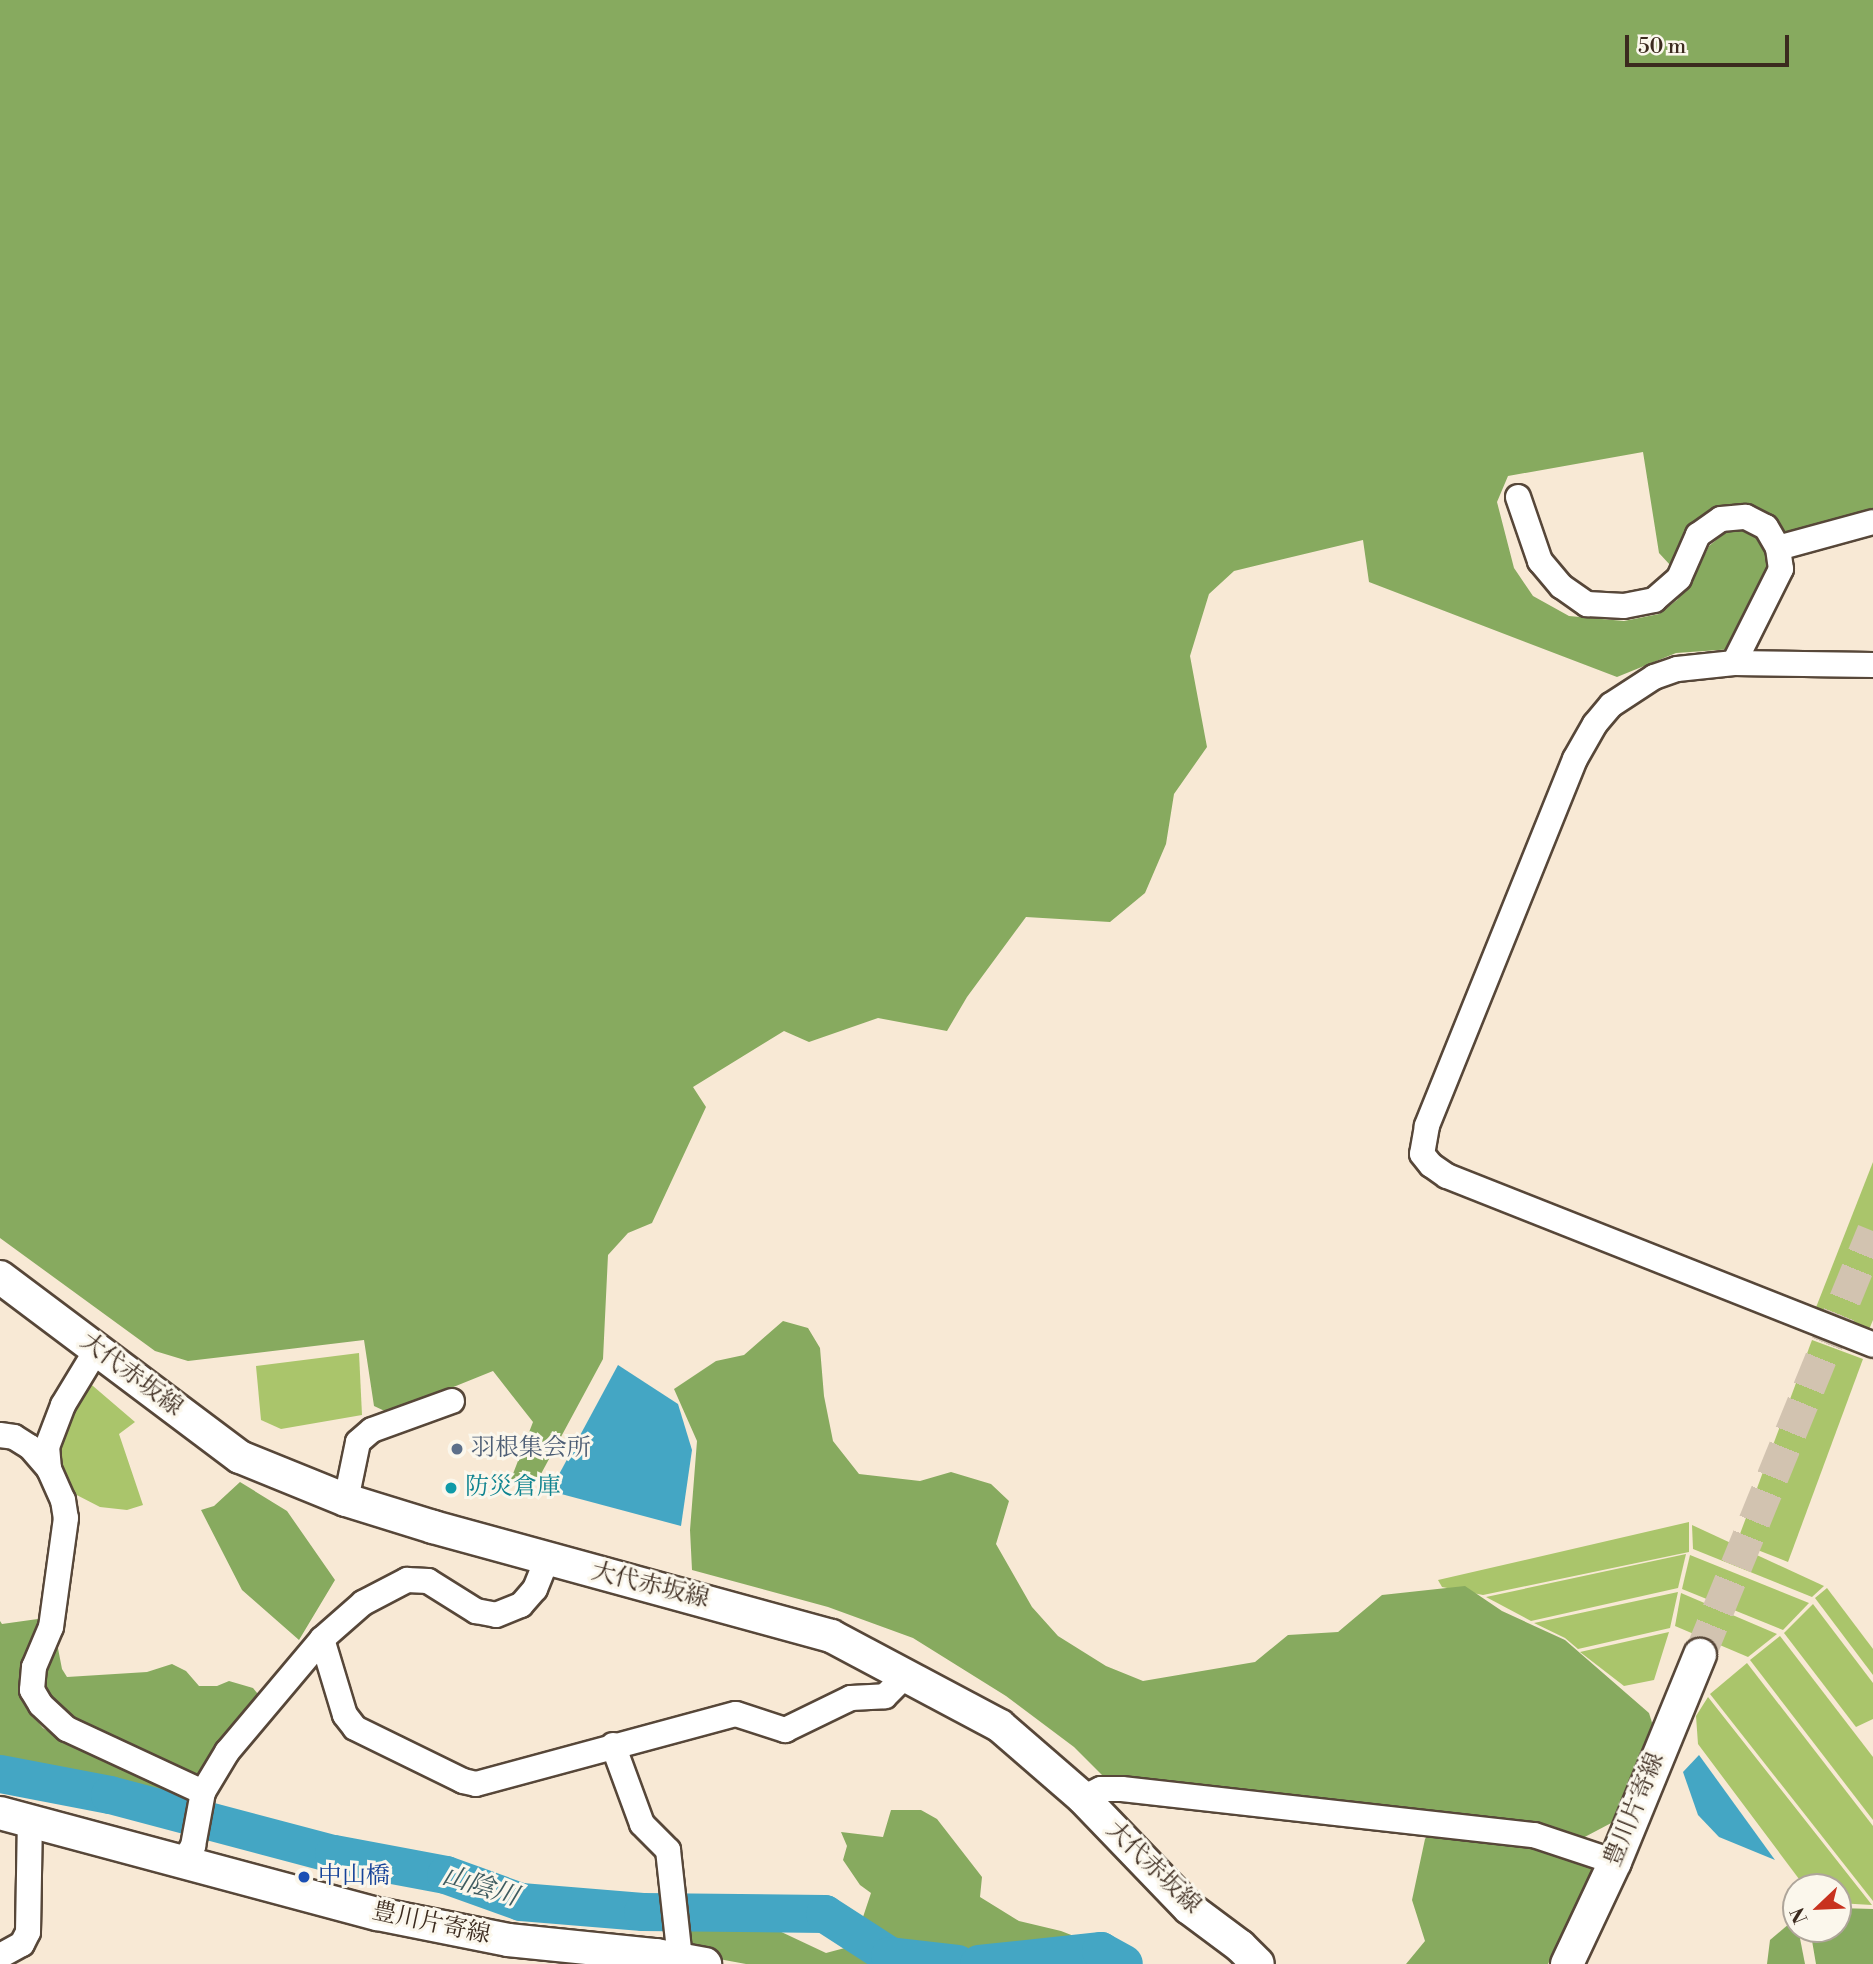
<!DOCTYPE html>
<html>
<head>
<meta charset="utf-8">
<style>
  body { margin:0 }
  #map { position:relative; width:1873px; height:1964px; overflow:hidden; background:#f8e9d5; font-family:"Libre Bodoni","Noto Serif JP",serif }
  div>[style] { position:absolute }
  .green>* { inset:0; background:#aac56b }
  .forest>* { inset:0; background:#87aa5f }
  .water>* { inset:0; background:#44a6c4 }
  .river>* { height:38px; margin:-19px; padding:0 19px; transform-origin:19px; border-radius:19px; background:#44a6c4 }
  .major-tunnel>* { height:32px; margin-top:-16px; transform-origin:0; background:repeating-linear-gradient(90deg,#d2c3b0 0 32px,transparent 0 48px) }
  .roads { filter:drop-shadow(2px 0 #574739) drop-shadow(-2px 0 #574739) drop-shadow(0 2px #574739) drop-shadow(0 -2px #574739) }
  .minor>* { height:24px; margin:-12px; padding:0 12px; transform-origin:12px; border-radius:12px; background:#fff }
  .major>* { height:32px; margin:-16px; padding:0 16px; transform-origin:16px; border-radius:16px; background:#fff }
  .dots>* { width:19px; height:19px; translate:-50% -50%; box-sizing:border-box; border:4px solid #fbf7ec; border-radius:50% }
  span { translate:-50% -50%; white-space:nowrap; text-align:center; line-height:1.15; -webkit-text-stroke:6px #fbf7ec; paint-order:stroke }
  .street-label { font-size:24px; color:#3b2a1e }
  .service-label { font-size:24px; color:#4e5e75 }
  .left { translate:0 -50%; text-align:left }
  .culture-label { font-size:24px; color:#0d838f }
  .transit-label { font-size:24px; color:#164399 }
  .water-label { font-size:26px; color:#3f5c60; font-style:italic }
  .north { position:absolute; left:1782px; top:1873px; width:70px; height:70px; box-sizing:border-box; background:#fbf7ec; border:2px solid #aea59a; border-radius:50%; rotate:247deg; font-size:19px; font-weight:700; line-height:28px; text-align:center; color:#3b2a1e }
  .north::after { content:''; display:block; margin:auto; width:24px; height:32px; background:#c8321e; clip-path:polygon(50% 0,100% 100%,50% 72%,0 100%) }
  .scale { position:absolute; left:1625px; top:35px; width:164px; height:32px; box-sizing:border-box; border:4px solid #3b2a1e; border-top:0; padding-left:9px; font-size:21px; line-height:24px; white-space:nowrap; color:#3b2a1e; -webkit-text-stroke:5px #fbf7ec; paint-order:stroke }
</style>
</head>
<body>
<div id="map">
  <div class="green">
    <div style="clip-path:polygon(1873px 1162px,1873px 1320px,1868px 1332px,1815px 1310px)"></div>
    <div style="clip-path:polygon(1812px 1340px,1863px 1359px,1788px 1562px,1737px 1542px)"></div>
    <div style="clip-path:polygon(359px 1353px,362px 1415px,281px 1429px,261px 1420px,256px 1366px)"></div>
    <div style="clip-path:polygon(86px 1380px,135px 1422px,119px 1434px,143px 1505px,127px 1510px,100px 1507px,67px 1490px,58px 1467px,57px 1442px)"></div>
    <div style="clip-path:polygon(1689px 1522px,1689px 1552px,1483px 1595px,1442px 1587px,1438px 1580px)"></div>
    <div style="clip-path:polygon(1692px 1525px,1824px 1586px,1812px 1597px,1693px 1549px)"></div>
    <div style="clip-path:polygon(1686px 1554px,1678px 1588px,1531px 1621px,1486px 1597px)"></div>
    <div style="clip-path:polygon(1690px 1555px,1809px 1603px,1783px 1630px,1682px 1589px)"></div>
    <div style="clip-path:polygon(1827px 1588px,1873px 1649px,1873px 1675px,1815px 1598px)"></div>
    <div style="clip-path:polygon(1678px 1592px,1670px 1628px,1578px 1649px,1565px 1638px,1534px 1623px)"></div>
    <div style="clip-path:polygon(1681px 1593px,1777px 1634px,1748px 1657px,1675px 1626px)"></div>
    <div style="clip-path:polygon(1813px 1604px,1873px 1683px,1873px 1719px,1856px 1727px,1784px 1633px)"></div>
    <div style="clip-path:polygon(1669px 1632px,1654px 1680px,1624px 1686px,1580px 1652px)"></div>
    <div style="clip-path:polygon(1780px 1636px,1873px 1757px,1873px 1820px,1750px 1660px)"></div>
    <div style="clip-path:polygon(1747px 1663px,1873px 1826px,1873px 1901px,1710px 1694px)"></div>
    <div style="clip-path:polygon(1708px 1697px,1872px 1905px,1838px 1903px,1838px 1887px,1805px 1887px,1698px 1744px,1696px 1716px)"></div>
  </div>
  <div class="forest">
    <div style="clip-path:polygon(0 0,1873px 0,1873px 518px,1782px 537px,1775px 521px,1690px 531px,1671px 566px,1659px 553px,1643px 452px,1508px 476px,1497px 502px,1514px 568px,1533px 596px,1569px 616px,1624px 621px,1659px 614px,1677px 600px,1696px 573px,1709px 546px,1726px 532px,1746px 528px,1766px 547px,1770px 571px,1733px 649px,1676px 653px,1617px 677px,1369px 582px,1363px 540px,1234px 571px,1209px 594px,1190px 656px,1207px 747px,1174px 794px,1166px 844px,1145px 893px,1110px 922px,1026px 917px,967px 997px,947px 1031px,878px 1018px,809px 1042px,784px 1031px,693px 1087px,706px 1107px,652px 1223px,628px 1233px,608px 1255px,603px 1359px,535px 1485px,511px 1479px,533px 1422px,493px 1371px,389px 1413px,374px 1406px,364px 1340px,188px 1361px,155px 1351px,0 1238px)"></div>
    <div style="clip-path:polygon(783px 1321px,808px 1328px,820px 1348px,824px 1396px,833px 1441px,859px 1474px,920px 1481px,951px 1472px,991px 1484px,1009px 1501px,996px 1544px,1032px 1607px,1058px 1636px,1106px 1666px,1143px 1681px,1255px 1662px,1288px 1635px,1338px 1632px,1382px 1595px,1465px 1586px,1502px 1611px,1565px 1640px,1649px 1713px,1654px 1729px,1615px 1821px,1579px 1840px,1520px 1820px,1104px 1777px,1074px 1747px,1006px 1696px,913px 1638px,828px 1607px,692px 1570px,690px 1530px,697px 1441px,674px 1389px,716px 1361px,744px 1355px)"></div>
    <div style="clip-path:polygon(240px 1482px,287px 1511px,335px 1580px,299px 1640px,242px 1590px,201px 1510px,214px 1506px)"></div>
    <div style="clip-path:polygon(45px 1618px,20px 1678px,27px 1709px,43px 1728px,63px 1740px,193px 1798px,189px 1802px,0 1763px,0 1621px,2px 1624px)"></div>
    <div style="clip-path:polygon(56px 1638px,62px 1669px,67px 1677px,147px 1672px,172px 1664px,186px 1671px,199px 1686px,217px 1686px,229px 1681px,253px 1688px,262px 1699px,200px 1784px,70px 1724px,43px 1696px,39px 1668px)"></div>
    <div style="clip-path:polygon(891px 1810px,921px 1810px,937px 1819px,982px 1877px,980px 1897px,1019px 1921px,1061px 1931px,1092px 1943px,945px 1952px,899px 1941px,861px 1923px,871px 1893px,860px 1885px,843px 1860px,847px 1846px,841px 1832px,883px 1837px)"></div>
    <div style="clip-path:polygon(1433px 1829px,1533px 1841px,1585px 1860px,1594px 1873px,1548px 1964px,1406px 1964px,1425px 1941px,1412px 1900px,1425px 1839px)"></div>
    <div style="clip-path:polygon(1838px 1908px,1873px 1909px,1873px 1964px,1816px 1964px,1810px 1929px,1838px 1929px)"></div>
    <div style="clip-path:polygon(1796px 1918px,1805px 1964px,1767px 1964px,1770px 1940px)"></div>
    <div style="clip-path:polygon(683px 1919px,775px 1929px,826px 1953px,856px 1945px,898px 1964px,746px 1964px,686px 1953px)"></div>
    <div style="clip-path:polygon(1090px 1954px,1107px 1964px,1014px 1964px)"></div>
  </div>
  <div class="water">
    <div style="clip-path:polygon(618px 1365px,678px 1404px,692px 1450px,681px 1526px,550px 1491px)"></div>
    <div style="clip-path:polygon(1699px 1755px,1775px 1860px,1719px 1837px,1698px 1815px,1683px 1772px)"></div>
  </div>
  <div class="river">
    <div style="left:0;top:1774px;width:112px;rotate:10.8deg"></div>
    <div style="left:110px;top:1795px;width:232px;rotate:14.8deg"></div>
    <div style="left:334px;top:1854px;width:114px;rotate:10.6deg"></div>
    <div style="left:446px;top:1875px;width:80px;rotate:19.8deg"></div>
    <div style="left:521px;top:1902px;width:122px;rotate:4.7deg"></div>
    <div style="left:643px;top:1912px;width:182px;rotate:0.6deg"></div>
    <div style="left:825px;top:1914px;width:77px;rotate:32.9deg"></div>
    <div style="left:890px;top:1956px;width:68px;rotate:6.7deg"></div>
    <div style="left:979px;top:1964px;width:123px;rotate:-6.1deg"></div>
    <div style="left:1101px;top:1951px;width:26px;rotate:29deg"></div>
  </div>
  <div class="major-tunnel">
    <div style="left:1700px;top:1655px;width:458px;rotate:-67.8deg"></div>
  </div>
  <div class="roads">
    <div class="minor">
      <div style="left:1518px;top:497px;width:68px;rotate:71deg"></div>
      <div style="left:1540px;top:561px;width:33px;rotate:50deg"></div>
      <div style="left:1561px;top:586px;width:32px;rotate:35deg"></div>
      <div style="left:1587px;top:604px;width:37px;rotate:3deg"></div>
      <div style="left:1624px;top:606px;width:31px;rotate:-11deg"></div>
      <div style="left:1654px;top:600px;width:33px;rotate:-41deg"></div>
      <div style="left:1679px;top:578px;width:47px;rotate:-66.2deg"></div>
      <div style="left:1698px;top:535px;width:28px;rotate:-35deg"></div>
      <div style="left:1721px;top:519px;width:25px;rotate:-5deg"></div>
      <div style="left:1746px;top:517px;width:22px;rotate:27deg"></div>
      <div style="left:1766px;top:527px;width:24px;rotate:60deg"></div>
      <div style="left:1778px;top:548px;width:21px;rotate:82deg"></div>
      <div style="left:1781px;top:569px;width:105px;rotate:116.6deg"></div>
      <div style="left:1778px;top:548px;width:98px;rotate:-15.3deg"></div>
      <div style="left:1873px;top:665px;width:139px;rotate:-179.2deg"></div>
      <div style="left:1734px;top:663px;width:57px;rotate:174deg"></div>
      <div style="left:1677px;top:669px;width:24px;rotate:161deg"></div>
      <div style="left:1654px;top:677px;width:51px;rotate:146.9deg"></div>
      <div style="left:1611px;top:705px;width:25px;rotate:130deg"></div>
      <div style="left:1595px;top:724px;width:40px;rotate:119.7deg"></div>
      <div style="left:1575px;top:759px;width:396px;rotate:112deg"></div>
      <div style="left:1427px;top:1126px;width:28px;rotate:100deg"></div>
      <div style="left:1422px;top:1154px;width:14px;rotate:51deg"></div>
      <div style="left:1431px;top:1165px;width:19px;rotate:35deg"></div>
      <div style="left:1447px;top:1176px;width:458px;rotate:21.6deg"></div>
      <div style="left:0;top:1435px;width:14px;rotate:8deg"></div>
      <div style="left:14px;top:1437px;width:19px;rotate:32deg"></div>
      <div style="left:30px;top:1447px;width:29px;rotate:49deg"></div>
      <div style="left:49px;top:1469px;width:34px;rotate:66deg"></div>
      <div style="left:63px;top:1500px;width:18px;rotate:81deg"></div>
      <div style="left:66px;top:1518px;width:110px;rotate:97.8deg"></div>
      <div style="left:51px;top:1627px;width:43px;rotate:113deg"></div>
      <div style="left:34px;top:1667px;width:23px;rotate:95deg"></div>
      <div style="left:32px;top:1690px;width:17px;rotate:59deg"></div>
      <div style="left:41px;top:1705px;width:35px;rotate:43deg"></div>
      <div style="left:67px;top:1729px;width:150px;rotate:24.9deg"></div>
      <div style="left:49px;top:1469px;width:22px;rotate:-95deg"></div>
      <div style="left:47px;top:1447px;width:45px;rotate:-69.1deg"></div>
      <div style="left:63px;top:1405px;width:66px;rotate:-58.7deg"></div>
      <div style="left:346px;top:1500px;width:59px;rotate:-78.3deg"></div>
      <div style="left:358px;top:1442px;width:18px;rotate:-41deg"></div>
      <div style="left:372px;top:1430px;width:85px;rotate:-19.9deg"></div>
      <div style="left:322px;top:1639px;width:79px;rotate:73.2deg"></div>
      <div style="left:345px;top:1715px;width:16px;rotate:52deg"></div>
      <div style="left:355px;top:1728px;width:120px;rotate:26.1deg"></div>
      <div style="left:463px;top:1781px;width:13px;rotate:13deg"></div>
      <div style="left:476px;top:1784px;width:269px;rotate:-15.1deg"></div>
      <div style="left:736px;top:1714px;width:52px;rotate:18.1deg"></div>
      <div style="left:785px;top:1730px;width:73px;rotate:-25.9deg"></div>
      <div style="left:851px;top:1698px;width:34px;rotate:-3deg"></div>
      <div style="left:885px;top:1696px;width:30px;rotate:-45deg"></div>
      <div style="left:613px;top:1745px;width:84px;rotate:69.8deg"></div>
      <div style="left:642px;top:1824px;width:37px;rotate:45deg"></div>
      <div style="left:668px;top:1850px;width:110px;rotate:83.7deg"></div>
      <div style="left:1083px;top:1798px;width:20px;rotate:-27deg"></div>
      <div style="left:1101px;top:1789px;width:21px"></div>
      <div style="left:1122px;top:1789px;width:415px;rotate:6.4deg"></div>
      <div style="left:1534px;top:1835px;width:85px;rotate:18.4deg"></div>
      <div style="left:184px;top:1860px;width:17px;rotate:-57deg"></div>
      <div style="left:193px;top:1846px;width:55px;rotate:-79.5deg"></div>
      <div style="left:203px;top:1792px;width:47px;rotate:-59deg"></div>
      <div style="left:227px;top:1752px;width:148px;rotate:-49.9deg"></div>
      <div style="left:322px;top:1639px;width:55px;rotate:-41.3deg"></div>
      <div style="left:363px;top:1603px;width:50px;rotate:-27.6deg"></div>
      <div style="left:407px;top:1580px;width:21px;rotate:3deg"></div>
      <div style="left:428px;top:1581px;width:57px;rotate:32deg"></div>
      <div style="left:476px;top:1611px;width:20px;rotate:11deg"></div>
      <div style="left:496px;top:1615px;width:27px;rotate:-22deg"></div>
      <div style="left:521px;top:1605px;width:21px;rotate:-49deg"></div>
      <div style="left:535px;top:1589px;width:32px;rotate:-68deg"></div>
      <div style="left:0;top:1956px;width:25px;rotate:-29deg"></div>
      <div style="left:22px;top:1944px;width:13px;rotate:-63deg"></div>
      <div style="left:28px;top:1932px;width:110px;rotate:-89deg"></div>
    </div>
    <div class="major">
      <div style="left:0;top:1277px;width:300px;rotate:36.9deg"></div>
      <div style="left:240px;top:1457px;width:114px;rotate:22.1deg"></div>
      <div style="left:346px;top:1500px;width:91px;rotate:17.2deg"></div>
      <div style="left:433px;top:1527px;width:413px;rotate:15.3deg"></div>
      <div style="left:831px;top:1636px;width:191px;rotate:28deg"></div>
      <div style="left:1000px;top:1726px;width:110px;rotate:40.9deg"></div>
      <div style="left:1083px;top:1798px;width:153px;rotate:46.1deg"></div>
      <div style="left:1189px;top:1908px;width:64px;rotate:36.7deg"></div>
      <div style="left:1240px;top:1946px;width:25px;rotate:45deg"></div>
      <div style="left:0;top:1813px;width:391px;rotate:15deg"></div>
      <div style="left:378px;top:1914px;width:133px;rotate:11.3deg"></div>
      <div style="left:508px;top:1940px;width:149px;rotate:5.8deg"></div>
      <div style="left:656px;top:1955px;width:50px;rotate:10.4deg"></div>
      <div style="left:1567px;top:1964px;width:113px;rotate:-64.8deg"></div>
      <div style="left:1615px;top:1862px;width:224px;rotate:-67.7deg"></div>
    </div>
  </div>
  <div class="dots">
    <div style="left:457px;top:1449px;background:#5c6f8a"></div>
    <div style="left:451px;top:1488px;background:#0f9aa8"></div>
    <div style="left:304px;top:1877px;background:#1a4fb4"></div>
  </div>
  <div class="street-label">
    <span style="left:131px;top:1375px;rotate:37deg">大代赤坂線</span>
    <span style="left:650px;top:1586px;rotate:14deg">大代赤坂線</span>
    <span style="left:1635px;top:1810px;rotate:-68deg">豊川片寄線</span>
    <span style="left:1153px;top:1868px;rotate:44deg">大代赤坂線</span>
    <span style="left:431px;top:1924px;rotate:12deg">豊川片寄線</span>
  </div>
  <div class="service-label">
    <span class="left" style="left:471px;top:1449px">羽根集会所</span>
  </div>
  <div class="culture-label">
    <span class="left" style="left:465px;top:1488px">防災倉庫</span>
  </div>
  <div class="transit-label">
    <span class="left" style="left:318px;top:1877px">中山橋</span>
  </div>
  <div class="water-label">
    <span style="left:480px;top:1887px;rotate:17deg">山陰川</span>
  </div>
  <div class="north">N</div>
  <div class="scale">50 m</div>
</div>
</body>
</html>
